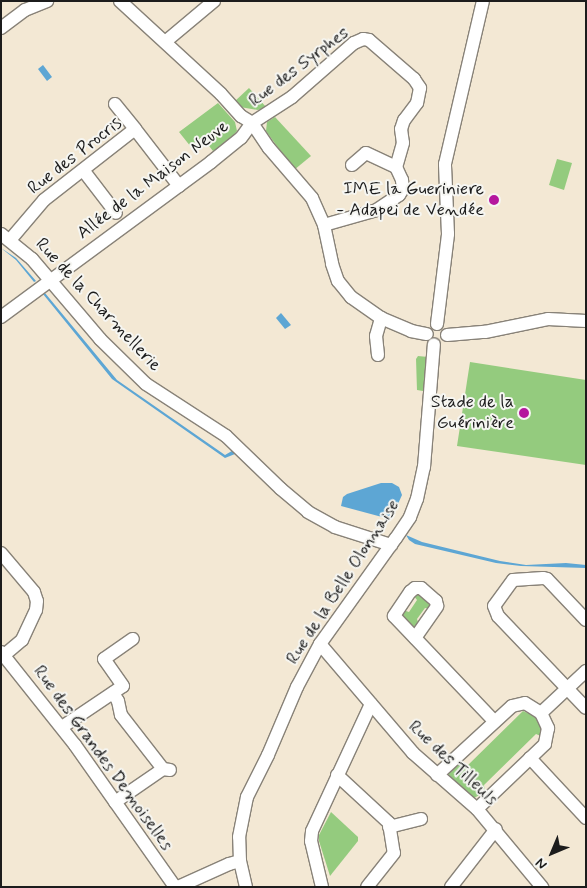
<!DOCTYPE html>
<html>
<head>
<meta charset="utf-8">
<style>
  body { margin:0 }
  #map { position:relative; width:587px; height:888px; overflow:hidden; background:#f3e8d4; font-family:Mynerve,sans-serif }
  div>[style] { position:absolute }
  .green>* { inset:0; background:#94cb7e }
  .water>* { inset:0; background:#5da6d4 }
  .roads { filter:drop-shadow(1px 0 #888278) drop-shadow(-1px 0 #888278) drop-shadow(0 1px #888278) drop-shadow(0 -1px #888278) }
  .minor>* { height:12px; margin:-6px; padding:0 6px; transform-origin:6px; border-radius:6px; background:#fff }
  .dots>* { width:14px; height:14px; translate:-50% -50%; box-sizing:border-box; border:2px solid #f6f6f2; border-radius:50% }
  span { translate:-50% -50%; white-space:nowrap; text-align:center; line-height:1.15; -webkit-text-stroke:4px #f6f6f2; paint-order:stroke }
  .street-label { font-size:18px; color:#1c1c1c }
  .poi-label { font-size:18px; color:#1c1c1c }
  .right { translate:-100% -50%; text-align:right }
  .frame { position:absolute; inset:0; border:2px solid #1c1c1c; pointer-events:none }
  .north { position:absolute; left:527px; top:828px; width:50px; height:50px; -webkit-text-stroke:4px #f6f6f2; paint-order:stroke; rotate:225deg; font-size:14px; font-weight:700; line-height:20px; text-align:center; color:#1c1c1c }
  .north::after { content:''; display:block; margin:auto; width:18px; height:22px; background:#1c1c1c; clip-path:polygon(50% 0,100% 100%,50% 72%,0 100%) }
</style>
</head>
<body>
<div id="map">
  <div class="green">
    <div style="clip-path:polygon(249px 88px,266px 107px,258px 110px,240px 107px,234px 102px)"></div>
    <div style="clip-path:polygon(218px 103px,235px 122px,237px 131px,225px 145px,213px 151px,202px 137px,194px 143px,199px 149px,195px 152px,179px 132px)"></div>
    <div style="clip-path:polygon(275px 117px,311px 156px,294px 170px,266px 131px,267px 122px)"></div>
    <div style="clip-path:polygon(557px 159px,572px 163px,564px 190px,549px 185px)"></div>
    <div style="clip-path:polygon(418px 356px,428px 357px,427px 388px,423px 391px,417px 390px,416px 359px)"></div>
    <div style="clip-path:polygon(470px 362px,586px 380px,586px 465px,457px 446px)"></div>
    <div style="clip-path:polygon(417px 594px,431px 601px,431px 609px,425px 608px,417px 619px,419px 625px,416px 628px,412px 627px,402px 615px,403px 610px,409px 612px,417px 600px,414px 596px)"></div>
    <div style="clip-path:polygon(523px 711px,536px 717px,540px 722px,543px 737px,536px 734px,484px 785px,485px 792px,474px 798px,451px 780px,448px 773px,459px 763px,465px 768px)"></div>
    <div style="clip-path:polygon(331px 812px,358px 837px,358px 841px,330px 876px,319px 841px,319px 835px)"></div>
  </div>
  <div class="water">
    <div style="clip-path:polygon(43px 65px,52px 77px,47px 81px,38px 69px)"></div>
    <div style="clip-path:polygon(1px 248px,16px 258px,36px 281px,34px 282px,16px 260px)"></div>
    <div style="clip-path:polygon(45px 293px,117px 380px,225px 455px,237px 448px,240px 452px,225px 458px,112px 379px,43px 294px)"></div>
    <div style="clip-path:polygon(281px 313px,291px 325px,285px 329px,276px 318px)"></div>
    <div style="clip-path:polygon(381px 483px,392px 483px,399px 487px,402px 495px,392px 517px,382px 517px,341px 506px,343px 497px,347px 494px)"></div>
    <div style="clip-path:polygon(406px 535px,422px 542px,500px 561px,526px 565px,566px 563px,586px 565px,586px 568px,521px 566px,496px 563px,415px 544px,409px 540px)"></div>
  </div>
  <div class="roads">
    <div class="minor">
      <div style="left:120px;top:1px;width:137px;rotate:42.6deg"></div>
      <div style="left:221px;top:94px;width:30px;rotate:48deg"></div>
      <div style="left:241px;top:116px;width:13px;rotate:32deg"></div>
      <div style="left:252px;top:123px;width:30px;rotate:56deg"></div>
      <div style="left:269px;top:148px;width:66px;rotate:49.3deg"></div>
      <div style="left:312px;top:198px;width:30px;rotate:66deg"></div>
      <div style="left:324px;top:225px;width:40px;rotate:78deg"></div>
      <div style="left:332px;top:264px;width:18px;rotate:71deg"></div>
      <div style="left:338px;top:281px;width:21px;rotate:51deg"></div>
      <div style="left:351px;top:297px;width:37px;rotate:35deg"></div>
      <div style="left:381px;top:318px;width:33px;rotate:23deg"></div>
      <div style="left:411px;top:331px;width:16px;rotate:11deg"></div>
      <div style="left:1px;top:28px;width:30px;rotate:-37deg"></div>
      <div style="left:25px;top:10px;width:24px;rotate:-22deg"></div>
      <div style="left:165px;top:42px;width:64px;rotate:-39.9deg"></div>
      <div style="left:115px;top:104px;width:32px;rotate:51deg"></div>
      <div style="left:352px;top:165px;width:18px;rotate:-41deg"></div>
      <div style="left:366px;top:153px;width:33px;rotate:25deg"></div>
      <div style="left:83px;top:170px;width:54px;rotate:52.5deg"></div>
      <div style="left:1px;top:234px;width:40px;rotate:39deg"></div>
      <div style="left:32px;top:259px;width:105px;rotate:49.6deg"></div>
      <div style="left:100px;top:339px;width:64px;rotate:44.4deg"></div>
      <div style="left:146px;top:384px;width:95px;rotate:33deg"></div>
      <div style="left:226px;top:436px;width:76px;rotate:43.9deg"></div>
      <div style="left:281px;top:489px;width:35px;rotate:40deg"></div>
      <div style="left:308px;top:512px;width:31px;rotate:29deg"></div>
      <div style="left:335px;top:527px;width:59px;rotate:17.8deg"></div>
      <div style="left:10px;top:240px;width:52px;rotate:-49.6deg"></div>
      <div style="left:44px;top:200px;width:115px;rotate:-38deg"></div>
      <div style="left:135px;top:129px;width:72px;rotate:52.3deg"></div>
      <div style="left:1px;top:317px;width:261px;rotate:-36.4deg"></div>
      <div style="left:211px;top:162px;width:38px;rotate:-39deg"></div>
      <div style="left:241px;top:138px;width:19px;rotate:-54deg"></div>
      <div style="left:252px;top:123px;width:48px;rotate:-33deg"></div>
      <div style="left:292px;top:97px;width:82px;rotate:-41.1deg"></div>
      <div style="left:354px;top:43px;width:10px;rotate:-24deg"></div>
      <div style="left:363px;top:39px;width:6px;rotate:9deg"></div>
      <div style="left:369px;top:40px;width:60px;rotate:40.9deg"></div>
      <div style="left:414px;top:79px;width:11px;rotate:56deg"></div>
      <div style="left:420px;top:88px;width:15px;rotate:101deg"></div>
      <div style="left:417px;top:103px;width:21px;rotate:127deg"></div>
      <div style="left:404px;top:120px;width:9px;rotate:108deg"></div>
      <div style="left:401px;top:129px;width:14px;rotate:82deg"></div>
      <div style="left:403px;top:143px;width:25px;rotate:106deg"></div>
      <div style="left:396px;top:167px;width:14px;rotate:65deg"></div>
      <div style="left:402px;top:180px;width:9px;rotate:84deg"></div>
      <div style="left:403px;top:189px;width:7px;rotate:124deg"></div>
      <div style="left:399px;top:195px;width:27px;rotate:146deg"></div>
      <div style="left:377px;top:210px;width:55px;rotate:164.2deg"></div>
      <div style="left:437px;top:324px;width:91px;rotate:-83deg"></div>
      <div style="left:448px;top:234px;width:70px;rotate:-92.5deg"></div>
      <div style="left:445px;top:164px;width:167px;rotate:-76.9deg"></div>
      <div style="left:447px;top:335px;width:38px;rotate:-5deg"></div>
      <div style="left:485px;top:332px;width:64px;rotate:-11.7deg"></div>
      <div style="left:548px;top:319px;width:38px;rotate:3deg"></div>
      <div style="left:378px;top:355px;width:19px;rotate:-96deg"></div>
      <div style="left:376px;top:336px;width:19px;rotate:-74deg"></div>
      <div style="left:1px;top:553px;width:51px;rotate:49.8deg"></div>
      <div style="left:34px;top:592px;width:9px;rotate:72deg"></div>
      <div style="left:37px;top:601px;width:9px;rotate:96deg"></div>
      <div style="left:36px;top:610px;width:33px;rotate:115deg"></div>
      <div style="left:22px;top:640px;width:23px;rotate:140deg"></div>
      <div style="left:586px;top:620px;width:57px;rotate:-133.6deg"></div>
      <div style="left:547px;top:579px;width:4px;rotate:-166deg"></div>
      <div style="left:543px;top:578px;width:30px;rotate:176deg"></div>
      <div style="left:513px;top:580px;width:32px;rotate:126deg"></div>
      <div style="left:494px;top:606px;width:11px;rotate:68deg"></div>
      <div style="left:498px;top:616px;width:127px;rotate:46.3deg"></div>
      <div style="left:415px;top:638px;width:39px;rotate:-55deg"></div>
      <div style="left:437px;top:606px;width:5px;rotate:-101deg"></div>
      <div style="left:436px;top:601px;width:20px;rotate:-139deg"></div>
      <div style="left:421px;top:588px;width:6px;rotate:180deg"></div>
      <div style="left:415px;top:588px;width:6px;rotate:141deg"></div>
      <div style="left:410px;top:592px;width:29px;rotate:124deg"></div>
      <div style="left:394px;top:616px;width:146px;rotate:46.4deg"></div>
      <div style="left:320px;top:644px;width:143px;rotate:49.5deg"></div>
      <div style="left:413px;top:753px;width:85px;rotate:41.2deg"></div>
      <div style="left:477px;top:809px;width:102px;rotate:50.2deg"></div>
      <div style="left:1px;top:652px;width:119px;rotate:51.5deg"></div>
      <div style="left:75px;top:745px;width:174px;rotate:54.8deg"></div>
      <div style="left:113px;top:693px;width:9px;rotate:58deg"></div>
      <div style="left:118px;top:701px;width:14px;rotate:78deg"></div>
      <div style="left:121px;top:715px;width:68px;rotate:52.1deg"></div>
      <div style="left:541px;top:713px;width:62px;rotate:-43deg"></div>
      <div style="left:62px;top:727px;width:73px;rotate:-33.9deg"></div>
      <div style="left:123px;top:686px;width:33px;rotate:-125deg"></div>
      <div style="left:104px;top:659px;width:35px;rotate:-35deg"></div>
      <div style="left:530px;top:758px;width:82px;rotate:47deg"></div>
      <div style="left:337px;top:775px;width:71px;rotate:42.7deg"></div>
      <div style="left:389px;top:823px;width:30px;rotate:81deg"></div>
      <div style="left:394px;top:853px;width:43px;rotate:128.5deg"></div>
      <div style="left:437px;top:775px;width:102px;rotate:-42.6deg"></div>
      <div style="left:512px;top:706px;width:13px;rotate:-13deg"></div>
      <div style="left:525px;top:703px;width:19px;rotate:32deg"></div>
      <div style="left:541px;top:713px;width:17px;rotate:65deg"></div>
      <div style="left:548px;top:728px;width:16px;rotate:101deg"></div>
      <div style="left:545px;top:744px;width:94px;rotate:136.3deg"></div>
      <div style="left:115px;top:802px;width:58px;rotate:-34.5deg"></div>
      <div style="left:163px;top:769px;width:7px;rotate:8deg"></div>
      <div style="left:389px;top:827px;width:33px;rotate:-14deg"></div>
      <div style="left:178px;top:887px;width:56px;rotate:-24.3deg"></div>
      <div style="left:229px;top:864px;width:11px;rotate:-15deg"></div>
      <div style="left:246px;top:887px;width:27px;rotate:-103deg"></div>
      <div style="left:240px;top:861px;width:24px;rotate:-92deg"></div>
      <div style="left:239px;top:837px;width:41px;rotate:-78.7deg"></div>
      <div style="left:247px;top:797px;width:47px;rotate:-63.4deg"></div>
      <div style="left:268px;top:755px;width:74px;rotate:-66.9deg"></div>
      <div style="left:297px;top:687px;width:49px;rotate:-61.9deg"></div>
      <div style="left:320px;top:644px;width:130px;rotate:-54.4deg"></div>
      <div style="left:396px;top:538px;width:25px;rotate:-56deg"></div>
      <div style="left:410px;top:517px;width:19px;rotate:-69deg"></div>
      <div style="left:417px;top:499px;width:33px;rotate:-78deg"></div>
      <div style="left:424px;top:467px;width:123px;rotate:-85.4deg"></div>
      <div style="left:322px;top:887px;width:47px;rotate:-103.4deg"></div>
      <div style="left:311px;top:841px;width:10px;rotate:-84deg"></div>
      <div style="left:312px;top:831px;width:140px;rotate:-65.1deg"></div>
      <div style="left:451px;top:887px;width:73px;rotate:-52.2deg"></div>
    </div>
  </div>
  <div class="dots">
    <div style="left:494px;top:200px;background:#b5179e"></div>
    <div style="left:524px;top:413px;background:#b5179e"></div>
  </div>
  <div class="street-label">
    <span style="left:299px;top:67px;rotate:-37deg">Rue des Syrphes</span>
    <span style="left:75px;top:156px;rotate:-38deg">Rue des Procris</span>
    <span style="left:153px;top:180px;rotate:-37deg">Allée de la Maison Neuve</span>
    <span style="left:98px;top:305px;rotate:47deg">Rue de la Charmellerie</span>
    <span style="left:343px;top:582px;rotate:-57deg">Rue de la Belle Olonnaise</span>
    <span style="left:103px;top:758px;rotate:54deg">Rue des Grandes Demoiselles</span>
    <span style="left:453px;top:763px;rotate:43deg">Rue des Tilleuls</span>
  </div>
  <div class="poi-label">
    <span class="right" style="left:484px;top:200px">IME la Gueriniere<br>- Adapei de Vendée</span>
    <span class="right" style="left:514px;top:413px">Stade de la<br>Guérinière</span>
  </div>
  <div class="frame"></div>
  <div class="north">N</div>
</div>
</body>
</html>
